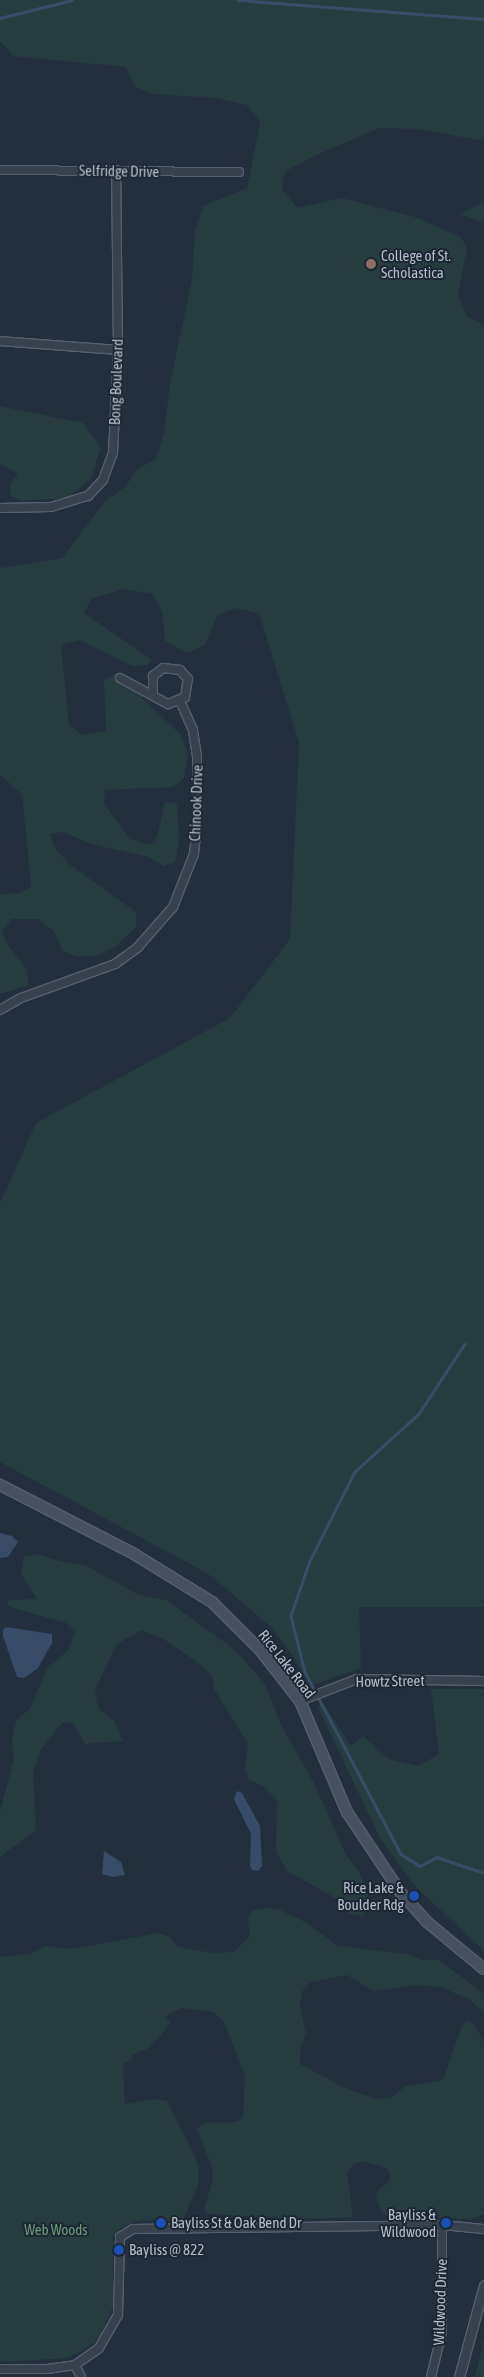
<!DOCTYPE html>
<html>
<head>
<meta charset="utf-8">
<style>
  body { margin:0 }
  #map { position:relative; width:484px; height:2377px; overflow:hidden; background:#242f3e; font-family:"Asap Condensed",sans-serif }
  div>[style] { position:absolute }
  .green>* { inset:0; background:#263c3f }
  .water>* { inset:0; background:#394c67 }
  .stream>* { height:2.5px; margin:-1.25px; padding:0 1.25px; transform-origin:1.25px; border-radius:1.25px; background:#394c67 }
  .roads { filter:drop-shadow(1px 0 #565f6c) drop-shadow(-1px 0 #565f6c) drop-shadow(0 1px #565f6c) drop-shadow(0 -1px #565f6c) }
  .minor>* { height:8px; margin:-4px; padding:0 4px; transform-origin:4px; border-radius:4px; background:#38414e }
  .tertiary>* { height:9px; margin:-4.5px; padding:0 4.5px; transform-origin:4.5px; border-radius:4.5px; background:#38414e }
  .secondary>* { height:10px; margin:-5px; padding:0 5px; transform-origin:5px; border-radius:5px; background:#465061 }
  .dots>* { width:14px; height:14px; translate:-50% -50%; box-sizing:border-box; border:2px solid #1d2633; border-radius:50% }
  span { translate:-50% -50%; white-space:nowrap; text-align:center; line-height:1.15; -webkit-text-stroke:4px #1d2633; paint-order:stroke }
  .street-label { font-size:15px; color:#b4bcc9 }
  .poi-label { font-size:15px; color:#b4bcc9 }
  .left { translate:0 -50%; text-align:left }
  .right { translate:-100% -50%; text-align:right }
  .park-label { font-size:15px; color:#6b9a76 }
</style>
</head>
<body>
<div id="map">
  <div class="green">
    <div style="clip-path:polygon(0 0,484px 0,484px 141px,418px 129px,379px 128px,312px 157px,286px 171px,283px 178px,282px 189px,297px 208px,342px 198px,415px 217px,461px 237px,467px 248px,458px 294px,466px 316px,484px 325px,484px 1607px,359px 1607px,361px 1668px,310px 1686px,292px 1654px,269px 1625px,207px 1573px,0 1462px,0 1203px,36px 1123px,230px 1018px,290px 939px,299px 743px,259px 613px,235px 608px,217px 616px,206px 644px,187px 653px,165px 641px,162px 611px,152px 594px,125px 589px,92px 598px,84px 613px,152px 660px,147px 665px,132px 666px,79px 640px,61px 645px,69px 725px,82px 735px,106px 731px,104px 680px,116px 673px,132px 683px,142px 698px,181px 735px,188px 754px,184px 778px,173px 787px,105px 790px,104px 804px,130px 839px,150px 845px,157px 837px,165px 802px,177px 803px,179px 840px,175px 862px,164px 866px,149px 857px,91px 844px,63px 832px,50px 834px,55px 848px,69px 864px,136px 912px,136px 927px,115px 947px,95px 956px,76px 957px,62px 950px,54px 931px,38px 919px,12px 919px,2px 931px,7px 944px,26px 968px,29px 985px,0 994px,0 894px,21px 893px,31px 886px,22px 794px,0 775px,0 568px,62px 558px,104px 502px,125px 487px,137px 470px,156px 458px,164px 433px,170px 384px,192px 279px,195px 231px,203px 206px,247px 188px,260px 122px,247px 105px,216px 98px,152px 94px,135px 87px,126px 67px,13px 56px,0 41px)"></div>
    <div style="clip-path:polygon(484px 202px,484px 223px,460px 214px)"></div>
    <div style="clip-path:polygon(0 406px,83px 423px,101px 447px,91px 479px,67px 498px,20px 501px,10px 495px,10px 484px,18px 474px,0 464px)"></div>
    <div style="clip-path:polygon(38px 1554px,59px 1561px,85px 1565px,139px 1595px,166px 1600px,234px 1649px,265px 1684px,282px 1727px,315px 1785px,346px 1855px,361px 1875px,368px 1898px,363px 1916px,350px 1914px,335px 1898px,287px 1871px,276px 1852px,277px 1800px,263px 1786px,249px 1780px,245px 1769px,248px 1744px,214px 1689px,213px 1678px,204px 1667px,162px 1638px,141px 1630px,117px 1644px,95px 1689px,98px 1708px,114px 1721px,123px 1741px,85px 1744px,72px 1722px,62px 1723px,40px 1751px,33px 1773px,36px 1830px,0 1857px,0 1812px,14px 1758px,12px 1741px,16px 1720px,30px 1709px,46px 1670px,69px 1649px,75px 1632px,66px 1623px,7px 1606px,8px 1600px,37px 1599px,21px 1574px,24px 1556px)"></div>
    <div style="clip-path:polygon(431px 1689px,484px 1689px,484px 1951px,414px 1885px,380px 1838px,318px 1707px,323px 1703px,351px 1746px,363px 1736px,389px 1759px,418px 1766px,439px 1754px)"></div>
    <div style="clip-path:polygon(268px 1908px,280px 1910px,307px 1923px,338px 1946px,408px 1954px,421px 1960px,438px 1960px,484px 1993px,484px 2013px,469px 1999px,440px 1987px,414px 1985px,373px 1991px,347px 1975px,311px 1982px,303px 1990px,300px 2005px,306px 2034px,301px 2047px,300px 2064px,345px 2088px,376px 2099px,391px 2098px,404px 2087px,443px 2080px,461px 2028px,466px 2021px,473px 2023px,484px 2041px,484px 2215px,471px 2219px,388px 2217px,381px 2212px,376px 2198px,378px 2190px,388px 2183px,391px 2175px,386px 2168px,363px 2161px,353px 2164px,347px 2174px,353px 2217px,296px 2219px,209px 2214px,204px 2210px,213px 2178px,212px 2167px,197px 2129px,204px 2123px,236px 2122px,243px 2118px,245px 2076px,223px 2020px,213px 2012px,181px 2008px,166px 2016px,170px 2023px,161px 2035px,149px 2048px,133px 2054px,131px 2061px,124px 2062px,123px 2070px,125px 2104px,154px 2099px,167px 2101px,192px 2150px,199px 2167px,198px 2185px,183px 2220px,135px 2221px,118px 2230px,113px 2237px,113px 2306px,101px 2335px,90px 2346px,68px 2358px,0 2362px,0 1957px,30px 1954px,45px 1946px,71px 1949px,159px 1933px,170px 1937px,178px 1947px,213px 1953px,234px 1952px,250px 1936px,248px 1919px,250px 1914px,254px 1910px)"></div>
    <div style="clip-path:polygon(484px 2339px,484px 2377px,475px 2377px,480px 2356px)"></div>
  </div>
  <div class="water">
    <div style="clip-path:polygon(0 1533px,12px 1536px,18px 1542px,8px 1557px,0 1558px)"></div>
    <div style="clip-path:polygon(6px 1627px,52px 1634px,52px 1643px,38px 1668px,24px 1678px,17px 1677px,3px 1636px,3px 1630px)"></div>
    <div style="clip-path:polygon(237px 1791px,242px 1793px,260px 1826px,262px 1866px,258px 1871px,252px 1870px,250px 1865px,251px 1834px,234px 1799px)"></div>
    <div style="clip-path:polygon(104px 1851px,121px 1862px,125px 1875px,113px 1877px,102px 1874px)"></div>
  </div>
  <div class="stream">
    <div style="left:238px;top:0;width:247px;rotate:4.4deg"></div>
    <div style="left:0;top:18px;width:74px;rotate:-14deg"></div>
    <div style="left:465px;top:1344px;width:84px;rotate:123.3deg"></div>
    <div style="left:419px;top:1414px;width:86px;rotate:137.8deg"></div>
    <div style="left:355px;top:1472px;width:100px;rotate:116.8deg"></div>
    <div style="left:310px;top:1561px;width:58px;rotate:109.1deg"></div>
    <div style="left:291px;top:1616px;width:58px;rotate:76deg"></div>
    <div style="left:305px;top:1672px;width:206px;rotate:62.2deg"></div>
    <div style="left:401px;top:1854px;width:22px;rotate:32deg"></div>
    <div style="left:420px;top:1866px;width:19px;rotate:-28deg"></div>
    <div style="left:437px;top:1857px;width:50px;rotate:18.8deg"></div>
  </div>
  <div class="roads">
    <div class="minor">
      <div style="left:0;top:170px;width:239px;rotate:0.5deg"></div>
      <div style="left:0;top:341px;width:118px;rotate:4.4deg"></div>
      <div style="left:0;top:508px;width:51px;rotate:-1.1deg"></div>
      <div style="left:51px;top:507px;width:39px;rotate:-17deg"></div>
      <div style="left:88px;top:496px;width:22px;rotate:-47deg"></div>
      <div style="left:103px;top:480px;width:29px;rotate:-70deg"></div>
      <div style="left:113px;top:453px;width:103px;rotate:-87.2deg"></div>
      <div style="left:118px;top:350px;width:180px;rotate:-90.6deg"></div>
      <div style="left:120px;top:678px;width:55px;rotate:28.4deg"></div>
      <div style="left:168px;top:704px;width:18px;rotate:-22deg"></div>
      <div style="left:185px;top:697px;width:18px;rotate:-81deg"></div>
      <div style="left:188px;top:679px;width:12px;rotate:-132deg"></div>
      <div style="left:180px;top:670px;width:17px;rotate:-173deg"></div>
      <div style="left:163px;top:668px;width:13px;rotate:141deg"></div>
      <div style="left:153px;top:676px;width:18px;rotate:90deg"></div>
      <div style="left:0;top:1010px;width:24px;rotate:-30deg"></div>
      <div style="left:21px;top:998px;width:100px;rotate:-19.9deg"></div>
      <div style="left:115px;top:964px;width:29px;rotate:-36deg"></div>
      <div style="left:138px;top:947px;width:53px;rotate:-48.8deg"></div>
      <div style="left:173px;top:907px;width:57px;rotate:-68.4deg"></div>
      <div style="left:194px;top:854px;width:30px;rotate:-84deg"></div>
      <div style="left:197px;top:824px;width:68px;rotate:-90deg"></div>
      <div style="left:197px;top:756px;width:26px;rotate:-99deg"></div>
      <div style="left:193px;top:730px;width:32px;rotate:-114deg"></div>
      <div style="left:300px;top:1701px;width:61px;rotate:-21.1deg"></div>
      <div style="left:357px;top:1679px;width:127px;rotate:0.9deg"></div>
      <div style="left:75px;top:2365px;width:13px;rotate:63deg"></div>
      <div style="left:0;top:2369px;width:47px"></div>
      <div style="left:47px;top:2369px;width:28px;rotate:-8deg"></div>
      <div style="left:75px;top:2365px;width:29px;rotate:-35deg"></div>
      <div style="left:99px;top:2348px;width:38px;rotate:-60deg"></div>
      <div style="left:118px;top:2315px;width:78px;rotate:-88.5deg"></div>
      <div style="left:120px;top:2237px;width:15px;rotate:-32deg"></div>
      <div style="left:133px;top:2229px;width:309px;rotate:-0.7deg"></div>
      <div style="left:442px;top:2225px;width:42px;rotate:5.4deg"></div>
      <div style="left:431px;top:2377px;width:46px;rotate:-76.3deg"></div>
      <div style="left:442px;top:2332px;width:107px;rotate:-90deg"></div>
    </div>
    <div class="tertiary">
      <div style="left:459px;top:2377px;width:95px;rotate:-74.8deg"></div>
    </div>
    <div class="secondary">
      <div style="left:0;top:1485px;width:151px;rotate:27.2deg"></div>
      <div style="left:134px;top:1554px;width:92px;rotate:31.6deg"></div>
      <div style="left:212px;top:1602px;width:68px;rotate:45deg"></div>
      <div style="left:260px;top:1650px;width:65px;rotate:51.9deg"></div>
      <div style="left:300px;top:1701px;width:121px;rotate:67.1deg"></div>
      <div style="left:347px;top:1812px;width:97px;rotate:56.3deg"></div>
      <div style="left:401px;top:1893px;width:39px;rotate:48deg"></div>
      <div style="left:427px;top:1922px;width:74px;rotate:39.5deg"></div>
    </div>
  </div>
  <div class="dots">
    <div style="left:371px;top:264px;background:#8d6e63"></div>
    <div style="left:414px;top:1896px;background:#1a4fb4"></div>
    <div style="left:161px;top:2223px;background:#1a4fb4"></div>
    <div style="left:446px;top:2223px;background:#1a4fb4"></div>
    <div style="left:119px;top:2250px;background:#1a4fb4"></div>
  </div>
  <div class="street-label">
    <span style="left:119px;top:171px;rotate:1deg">Selfridge Drive</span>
    <span style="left:116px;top:382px;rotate:-88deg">Bong Boulevard</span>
    <span style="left:196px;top:803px;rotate:-88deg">Chinook Drive</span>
    <span style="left:287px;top:1664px;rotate:52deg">Rice Lake Road</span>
    <span style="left:390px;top:1681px;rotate:-1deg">Howtz Street</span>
    <span style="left:440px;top:2302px;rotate:-88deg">Wildwood Drive</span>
  </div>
  <div class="poi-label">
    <span class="left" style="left:381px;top:264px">College of St.<br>Scholastica</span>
    <span class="right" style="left:404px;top:1896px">Rice Lake &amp;<br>Boulder Rdg</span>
    <span class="right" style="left:436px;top:2223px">Bayliss &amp;<br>Wildwood</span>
    <span class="left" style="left:171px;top:2223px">Bayliss St &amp; Oak Bend Dr</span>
    <span class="left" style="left:129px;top:2250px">Bayliss @ 822</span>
  </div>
  <div class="park-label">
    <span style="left:56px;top:2230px">Web Woods</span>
  </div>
</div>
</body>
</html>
